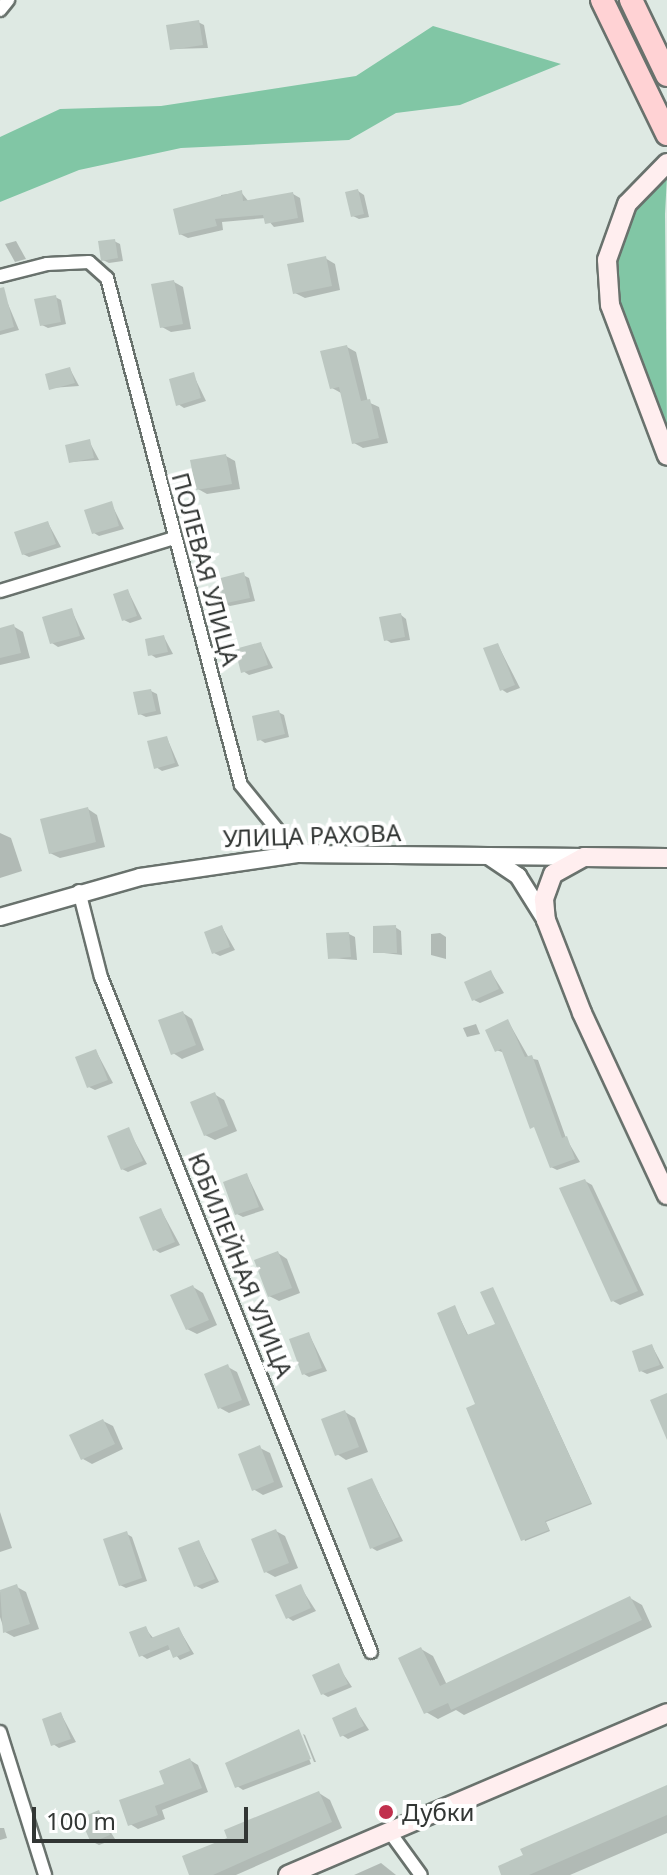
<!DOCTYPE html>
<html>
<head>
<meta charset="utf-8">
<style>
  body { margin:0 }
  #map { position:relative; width:667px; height:1875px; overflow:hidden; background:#dee9e3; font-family:"Noto Sans",sans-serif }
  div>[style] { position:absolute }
  .green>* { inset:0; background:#81c6a5 }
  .shadow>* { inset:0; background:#0003 }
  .building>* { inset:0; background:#bcc7c1 }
  .roads { filter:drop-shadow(2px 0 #69726d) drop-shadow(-2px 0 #69726d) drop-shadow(0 2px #69726d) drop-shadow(0 -2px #69726d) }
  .minor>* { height:12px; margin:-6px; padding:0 6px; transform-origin:6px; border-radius:6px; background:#fff }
  .tertiary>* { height:16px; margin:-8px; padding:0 8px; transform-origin:8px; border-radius:8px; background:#fff }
  .secondary>* { height:18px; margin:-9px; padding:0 9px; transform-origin:9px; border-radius:9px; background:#ffeeef }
  .trunk>* { height:22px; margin:-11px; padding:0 11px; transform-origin:11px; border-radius:11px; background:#ffd2d4 }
  .dots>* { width:22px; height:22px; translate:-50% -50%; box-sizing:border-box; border:4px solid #fff; border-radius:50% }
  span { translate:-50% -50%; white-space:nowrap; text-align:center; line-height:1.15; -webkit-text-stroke:8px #fff; paint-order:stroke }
  .street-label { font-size:24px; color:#323634 }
  .poi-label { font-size:24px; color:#323634 }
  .left { translate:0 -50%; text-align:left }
  .scale { position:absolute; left:32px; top:1807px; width:216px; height:36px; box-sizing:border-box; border:4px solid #323634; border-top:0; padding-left:10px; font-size:24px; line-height:28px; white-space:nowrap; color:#323634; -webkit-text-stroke:6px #fff; paint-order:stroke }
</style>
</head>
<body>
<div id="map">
  <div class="green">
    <div style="clip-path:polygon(433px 26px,561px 64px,460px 105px,396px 113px,349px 140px,181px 148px,79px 170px,0 202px,0 137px,60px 109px,161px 106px,356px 76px)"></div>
    <div style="clip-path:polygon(667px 176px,665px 214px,667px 436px,620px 305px,616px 261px,635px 210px)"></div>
  </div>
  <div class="shadow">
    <div style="clip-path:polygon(198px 22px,204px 25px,208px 48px,172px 49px)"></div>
    <div style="clip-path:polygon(358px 191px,364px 195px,369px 217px,359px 219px,353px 216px)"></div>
    <div style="clip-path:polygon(241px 192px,249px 202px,293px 194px,300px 198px,304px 222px,274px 227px,266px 218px,222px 222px,223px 230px,188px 238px,180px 234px,221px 200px,221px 195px)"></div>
    <div style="clip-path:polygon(16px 241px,26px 259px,15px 262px,5px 244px)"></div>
    <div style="clip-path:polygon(114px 241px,120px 244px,123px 261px,109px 263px,103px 260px)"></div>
    <div style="clip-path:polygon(325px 258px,335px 264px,340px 290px,305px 298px,295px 293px)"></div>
    <div style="clip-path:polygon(174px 282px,183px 287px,191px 329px,171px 332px,162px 327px)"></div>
    <div style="clip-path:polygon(55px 297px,61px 300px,66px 324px,48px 328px,42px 325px)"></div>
    <div style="clip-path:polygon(8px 304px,19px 330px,0 335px,0 306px)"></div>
    <div style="clip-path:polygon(347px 347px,356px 352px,368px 402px,379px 407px,388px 443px,363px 448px,354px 443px,341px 393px,332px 388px)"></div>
    <div style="clip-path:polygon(70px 369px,79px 386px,51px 388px)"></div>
    <div style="clip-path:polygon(193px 374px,206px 401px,184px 408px,178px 404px)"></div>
    <div style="clip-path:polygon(89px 441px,99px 460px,71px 462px)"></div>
    <div style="clip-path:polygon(226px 456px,235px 461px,240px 489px,207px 494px,198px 489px)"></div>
    <div style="clip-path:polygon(111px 503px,124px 529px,99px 536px,94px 533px)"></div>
    <div style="clip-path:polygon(48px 523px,61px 547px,29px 557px,23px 554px)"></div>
    <div style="clip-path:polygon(243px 575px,249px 578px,255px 601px,230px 606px,224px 603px)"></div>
    <div style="clip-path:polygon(128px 591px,142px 619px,130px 623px,124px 620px)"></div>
    <div style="clip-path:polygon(72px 611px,85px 639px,58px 647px,52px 643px)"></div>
    <div style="clip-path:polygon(401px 615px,406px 619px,410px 640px,391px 643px,385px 639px)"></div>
    <div style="clip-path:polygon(13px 626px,23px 632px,30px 658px,0 665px,0 630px)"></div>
    <div style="clip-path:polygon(164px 637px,173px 654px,156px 658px,150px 654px)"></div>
    <div style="clip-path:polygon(261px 644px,273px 668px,249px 675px,243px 671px)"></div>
    <div style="clip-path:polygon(498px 645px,520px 688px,507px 693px,501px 689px)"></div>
    <div style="clip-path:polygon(151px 691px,157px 694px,161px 714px,146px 717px,140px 714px)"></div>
    <div style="clip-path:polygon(278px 712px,284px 715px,289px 737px,265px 743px,259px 739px)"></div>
    <div style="clip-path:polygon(167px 738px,179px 766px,162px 771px,156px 767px)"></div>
    <div style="clip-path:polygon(88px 809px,97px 815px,105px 847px,60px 858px,50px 853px)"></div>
    <div style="clip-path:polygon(0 833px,11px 838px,22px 871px,0 878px)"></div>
    <div style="clip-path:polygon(222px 927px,235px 950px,220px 956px,214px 953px)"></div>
    <div style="clip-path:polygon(395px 927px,401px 931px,402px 955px,375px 952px)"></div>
    <div style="clip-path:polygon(440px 933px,446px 937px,446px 959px,431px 955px,431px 934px)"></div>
    <div style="clip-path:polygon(349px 934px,355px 937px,357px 960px,330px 958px)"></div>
    <div style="clip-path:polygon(491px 972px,504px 993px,480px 1003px,474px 1000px)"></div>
    <div style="clip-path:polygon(183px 1013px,192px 1019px,204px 1050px,182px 1059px,173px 1053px)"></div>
    <div style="clip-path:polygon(508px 1021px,529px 1058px,538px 1060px,566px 1138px,580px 1162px,557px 1170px,551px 1167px,505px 1053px,496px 1050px)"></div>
    <div style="clip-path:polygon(476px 1024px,480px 1034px,467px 1037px,463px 1028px)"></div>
    <div style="clip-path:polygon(96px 1051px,113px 1083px,95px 1090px,89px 1087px)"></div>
    <div style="clip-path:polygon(214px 1094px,224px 1100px,237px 1131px,215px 1140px,205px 1135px)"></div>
    <div style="clip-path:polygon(128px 1129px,147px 1164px,128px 1172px,122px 1169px)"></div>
    <div style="clip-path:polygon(247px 1175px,264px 1210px,243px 1217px,237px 1214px)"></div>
    <div style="clip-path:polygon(585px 1181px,592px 1185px,644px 1295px,620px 1305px,613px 1301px)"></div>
    <div style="clip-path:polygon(161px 1210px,180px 1245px,160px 1253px,154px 1249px)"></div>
    <div style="clip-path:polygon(278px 1253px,287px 1259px,300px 1293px,279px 1301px,269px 1296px)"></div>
    <div style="clip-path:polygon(193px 1287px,203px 1293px,217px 1325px,197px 1334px,187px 1329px)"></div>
    <div style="clip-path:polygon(493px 1289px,592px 1504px,546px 1522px,550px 1531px,525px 1541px,477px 1405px,455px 1308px,469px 1337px,497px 1325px)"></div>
    <div style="clip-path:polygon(309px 1334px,327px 1371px,309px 1377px,304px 1374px)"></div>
    <div style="clip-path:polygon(652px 1346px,664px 1368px,647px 1374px,641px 1371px)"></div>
    <div style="clip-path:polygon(228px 1367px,237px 1372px,250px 1405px,229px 1413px,220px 1408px)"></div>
    <div style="clip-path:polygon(345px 1412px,355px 1418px,368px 1452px,346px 1460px,337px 1454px)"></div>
    <div style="clip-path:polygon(103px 1421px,113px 1426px,123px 1449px,92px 1464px,83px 1459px)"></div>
    <div style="clip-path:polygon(260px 1448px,270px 1453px,283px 1487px,263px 1495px,253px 1489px)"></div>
    <div style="clip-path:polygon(372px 1480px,403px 1541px,377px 1551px,372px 1548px)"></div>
    <div style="clip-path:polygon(0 1512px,12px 1548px,0 1552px)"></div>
    <div style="clip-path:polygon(276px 1531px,285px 1536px,298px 1568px,275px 1577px,266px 1572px)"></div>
    <div style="clip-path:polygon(127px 1534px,132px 1537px,147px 1581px,126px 1588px,120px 1585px)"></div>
    <div style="clip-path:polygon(199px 1542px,219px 1582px,202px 1589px,196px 1586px)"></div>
    <div style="clip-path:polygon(300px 1586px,316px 1611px,293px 1621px,287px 1617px)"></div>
    <div style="clip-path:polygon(17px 1587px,26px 1592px,39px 1629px,14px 1637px,5px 1632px,0 1617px,0 1592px)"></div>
    <div style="clip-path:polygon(630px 1598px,642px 1605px,652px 1627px,464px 1715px,456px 1710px,438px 1719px,426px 1712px,421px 1649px,433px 1656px,447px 1685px)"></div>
    <div style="clip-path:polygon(145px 1628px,154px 1639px,179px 1629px,194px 1654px,180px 1660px,171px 1649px,147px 1659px,141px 1655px)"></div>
    <div style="clip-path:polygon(338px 1666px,352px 1687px,328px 1697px,323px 1694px)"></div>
    <div style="clip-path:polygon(356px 1710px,369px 1730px,348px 1739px,342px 1735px)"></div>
    <div style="clip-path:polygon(61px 1714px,76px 1742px,59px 1748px,53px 1744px)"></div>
    <div style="clip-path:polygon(299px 1732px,311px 1764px,243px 1790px,237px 1786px)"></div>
    <div style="clip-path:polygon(303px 1734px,305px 1735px,316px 1762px,314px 1762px)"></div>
    <div style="clip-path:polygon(190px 1760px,198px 1765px,208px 1792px,162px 1810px,165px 1819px,138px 1829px,130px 1824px)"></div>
    <div style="clip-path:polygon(667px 1787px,667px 1833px,570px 1875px,504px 1875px)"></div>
    <div style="clip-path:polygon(319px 1793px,330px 1800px,342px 1828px,236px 1875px,192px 1875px,229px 1839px)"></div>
    <div style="clip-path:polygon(98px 1812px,115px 1839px,99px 1845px,93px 1842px)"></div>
    <div style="clip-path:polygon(0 1828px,4px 1828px,7px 1838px,0 1840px)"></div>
    <div style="clip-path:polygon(381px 1863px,396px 1875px,354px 1875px)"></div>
  </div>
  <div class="building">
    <div style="clip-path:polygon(199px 20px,203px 45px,170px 50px,166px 25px)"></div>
    <div style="clip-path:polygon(358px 189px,364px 214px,351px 217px,345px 192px)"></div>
    <div style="clip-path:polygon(242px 190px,243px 201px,293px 192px,298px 218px,265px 224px,263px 215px,215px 219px,217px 226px,179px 235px,173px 209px)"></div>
    <div style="clip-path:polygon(115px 239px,118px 258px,101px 261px,98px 241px)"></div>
    <div style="clip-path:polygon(326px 256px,332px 286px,293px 294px,287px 264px)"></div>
    <div style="clip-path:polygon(174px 280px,183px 324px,160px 328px,151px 284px)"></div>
    <div style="clip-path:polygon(4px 287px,14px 327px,0 331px,0 288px)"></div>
    <div style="clip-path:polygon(56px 295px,61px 322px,40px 326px,34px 299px)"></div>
    <div style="clip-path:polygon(347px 345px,361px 401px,370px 399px,379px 438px,352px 444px,339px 387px,330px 389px,320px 351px)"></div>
    <div style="clip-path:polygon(70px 367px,75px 383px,49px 390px,45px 374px)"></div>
    <div style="clip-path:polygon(194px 372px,201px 398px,176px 406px,169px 379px)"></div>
    <div style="clip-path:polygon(90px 439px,94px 458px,69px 463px,65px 445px)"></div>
    <div style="clip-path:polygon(226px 454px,232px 484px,196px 490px,190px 460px)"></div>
    <div style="clip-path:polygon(112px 501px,119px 526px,92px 534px,84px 510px)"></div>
    <div style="clip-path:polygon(48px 521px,56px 544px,22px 555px,14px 532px)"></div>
    <div style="clip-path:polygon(244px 572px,250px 598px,222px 604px,217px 579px)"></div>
    <div style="clip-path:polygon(128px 589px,137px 616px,122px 621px,113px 594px)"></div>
    <div style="clip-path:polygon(72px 608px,80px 636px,50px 644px,42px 617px)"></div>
    <div style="clip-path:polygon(401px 613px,405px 637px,384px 641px,379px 617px)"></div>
    <div style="clip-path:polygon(14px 624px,21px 653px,0 658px,0 628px)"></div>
    <div style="clip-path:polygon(164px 635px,168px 652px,148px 656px,145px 639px)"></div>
    <div style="clip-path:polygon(261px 642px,268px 665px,241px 673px,235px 649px)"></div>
    <div style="clip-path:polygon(498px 643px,515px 685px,500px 691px,483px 648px)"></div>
    <div style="clip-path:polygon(151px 689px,156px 711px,138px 715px,133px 692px)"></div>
    <div style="clip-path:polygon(279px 710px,285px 734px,257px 741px,252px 716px)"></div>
    <div style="clip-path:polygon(167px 736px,175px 763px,154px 769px,147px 741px)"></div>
    <div style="clip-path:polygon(88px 807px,96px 842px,49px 854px,40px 819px)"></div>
    <div style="clip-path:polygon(222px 925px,230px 947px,212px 954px,204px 932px)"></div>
    <div style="clip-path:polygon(396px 925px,397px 953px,373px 953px,373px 926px)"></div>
    <div style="clip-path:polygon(349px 932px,351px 957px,328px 959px,326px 933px)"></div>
    <div style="clip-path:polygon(491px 970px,499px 989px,472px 1001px,464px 982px)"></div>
    <div style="clip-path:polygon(183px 1011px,196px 1045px,171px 1055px,158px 1020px)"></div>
    <div style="clip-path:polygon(508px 1019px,525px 1057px,532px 1055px,562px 1138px,567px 1136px,575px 1159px,550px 1168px,534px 1127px,530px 1129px,501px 1049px,495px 1052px,485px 1030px)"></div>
    <div style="clip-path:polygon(96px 1049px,108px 1080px,87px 1088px,75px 1057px)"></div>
    <div style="clip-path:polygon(215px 1092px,228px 1126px,204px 1136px,190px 1102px)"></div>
    <div style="clip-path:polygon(129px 1127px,143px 1161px,121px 1170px,107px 1136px)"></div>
    <div style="clip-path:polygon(247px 1173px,259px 1207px,235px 1215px,223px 1182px)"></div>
    <div style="clip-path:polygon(585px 1179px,638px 1291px,611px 1302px,559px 1188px)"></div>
    <div style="clip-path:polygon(161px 1208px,175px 1242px,153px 1251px,139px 1217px)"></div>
    <div style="clip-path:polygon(278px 1251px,292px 1288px,268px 1297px,254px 1260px)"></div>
    <div style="clip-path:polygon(193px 1285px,209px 1320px,186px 1330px,170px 1295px)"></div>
    <div style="clip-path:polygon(493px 1287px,591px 1503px,545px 1521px,549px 1530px,521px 1541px,466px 1408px,475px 1404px,437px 1313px,455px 1305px,467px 1335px,495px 1324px,480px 1292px)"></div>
    <div style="clip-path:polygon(309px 1332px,322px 1368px,302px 1375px,289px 1339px)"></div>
    <div style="clip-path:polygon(652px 1344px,660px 1365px,639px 1372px,632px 1351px)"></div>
    <div style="clip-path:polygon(228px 1364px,242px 1400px,218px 1409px,204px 1374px)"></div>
    <div style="clip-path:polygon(667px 1393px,667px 1440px,650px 1400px)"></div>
    <div style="clip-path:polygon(345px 1410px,359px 1447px,335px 1456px,321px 1419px)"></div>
    <div style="clip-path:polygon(103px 1419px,115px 1444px,81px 1460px,69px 1435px)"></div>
    <div style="clip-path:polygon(260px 1445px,274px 1482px,252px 1491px,238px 1454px)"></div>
    <div style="clip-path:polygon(372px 1478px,399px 1537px,370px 1549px,347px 1488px)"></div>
    <div style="clip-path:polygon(276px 1529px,289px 1563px,264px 1573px,251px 1539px)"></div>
    <div style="clip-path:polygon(127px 1531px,142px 1578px,119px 1586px,103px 1539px)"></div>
    <div style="clip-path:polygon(199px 1540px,215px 1579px,194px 1587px,178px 1548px)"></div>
    <div style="clip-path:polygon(17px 1584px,30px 1624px,3px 1633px,0 1590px)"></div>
    <div style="clip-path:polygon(301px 1584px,311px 1608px,286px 1619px,275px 1595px)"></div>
    <div style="clip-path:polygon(630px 1596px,642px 1620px,451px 1710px,448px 1703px,424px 1714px,398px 1658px,421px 1647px,440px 1686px)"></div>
    <div style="clip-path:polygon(146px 1626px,151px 1638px,179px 1627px,190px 1651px,173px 1658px,168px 1645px,139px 1657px,129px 1632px)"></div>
    <div style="clip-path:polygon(339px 1663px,348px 1684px,321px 1695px,312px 1675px)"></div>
    <div style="clip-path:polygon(356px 1707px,364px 1726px,340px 1737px,332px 1718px)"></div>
    <div style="clip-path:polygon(61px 1712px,71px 1739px,51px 1746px,42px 1719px)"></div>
    <div style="clip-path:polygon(299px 1729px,311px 1759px,235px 1788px,225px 1763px)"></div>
    <div style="clip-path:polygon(190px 1758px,202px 1788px,155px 1806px,158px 1815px,128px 1826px,119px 1800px,164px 1784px,159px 1771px)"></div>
    <div style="clip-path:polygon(667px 1785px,667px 1815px,529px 1875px,501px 1875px,498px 1866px,523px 1855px,520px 1849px)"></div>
    <div style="clip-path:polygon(319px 1791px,332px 1822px,213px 1875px,189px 1875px,182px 1856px,227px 1838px,224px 1830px)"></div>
    <div style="clip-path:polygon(99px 1810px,110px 1835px,91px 1843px,80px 1818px)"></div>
  </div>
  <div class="roads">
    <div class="minor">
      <div style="left:0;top:10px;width:13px;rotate:-51deg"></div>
      <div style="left:0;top:276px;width:49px;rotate:-14.3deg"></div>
      <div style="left:47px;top:264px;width:42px;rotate:-2.7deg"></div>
      <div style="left:89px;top:262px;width:24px;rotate:42deg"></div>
      <div style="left:107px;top:278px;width:524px;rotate:75.2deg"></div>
      <div style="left:241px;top:785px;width:89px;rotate:50.9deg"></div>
      <div style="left:0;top:591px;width:182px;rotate:-16.9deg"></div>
      <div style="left:79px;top:891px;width:89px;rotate:75.7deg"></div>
      <div style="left:101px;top:977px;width:727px;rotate:68.2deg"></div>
      <div style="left:0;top:1732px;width:150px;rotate:72.5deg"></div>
      <div style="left:389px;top:1831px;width:54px;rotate:54deg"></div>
    </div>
    <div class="tertiary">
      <div style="left:490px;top:857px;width:34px;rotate:34deg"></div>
      <div style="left:518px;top:876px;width:51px;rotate:57.9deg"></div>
      <div style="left:0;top:917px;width:146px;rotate:-15.9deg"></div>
      <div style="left:140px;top:877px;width:159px;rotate:-8.3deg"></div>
      <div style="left:297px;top:854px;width:287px;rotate:0.6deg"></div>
    </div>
    <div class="secondary">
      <div style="left:667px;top:163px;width:57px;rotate:134.3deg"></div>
      <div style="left:627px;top:204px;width:59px;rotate:109.7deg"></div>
      <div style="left:607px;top:260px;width:45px;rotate:86.2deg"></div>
      <div style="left:610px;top:305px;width:161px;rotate:69.3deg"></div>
      <div style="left:667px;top:858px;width:83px;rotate:-179.3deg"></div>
      <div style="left:584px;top:857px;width:35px;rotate:151deg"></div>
      <div style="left:553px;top:874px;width:27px;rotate:110deg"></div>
      <div style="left:544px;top:899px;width:21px;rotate:85deg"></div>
      <div style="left:546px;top:920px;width:100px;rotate:68.8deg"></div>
      <div style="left:582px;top:1013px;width:201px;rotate:65deg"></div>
      <div style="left:288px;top:1875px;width:412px;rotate:-23.1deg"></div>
    </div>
    <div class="trunk">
      <div style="left:602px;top:0;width:149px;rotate:64.1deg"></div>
      <div style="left:631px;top:0;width:83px;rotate:64.4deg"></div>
    </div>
  </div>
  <div class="dots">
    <div style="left:386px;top:1812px;background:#c1304d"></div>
  </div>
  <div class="street-label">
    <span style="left:206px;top:569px;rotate:75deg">ПОЛЕВАЯ УЛИЦА</span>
    <span style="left:312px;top:835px;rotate:-2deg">УЛИЦА РАХОВА</span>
    <span style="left:241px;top:1265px;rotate:68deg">ЮБИЛЕЙНАЯ УЛИЦА</span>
  </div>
  <div class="poi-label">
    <span class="left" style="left:402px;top:1812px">Дубки</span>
  </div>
  <div class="scale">100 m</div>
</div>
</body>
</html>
